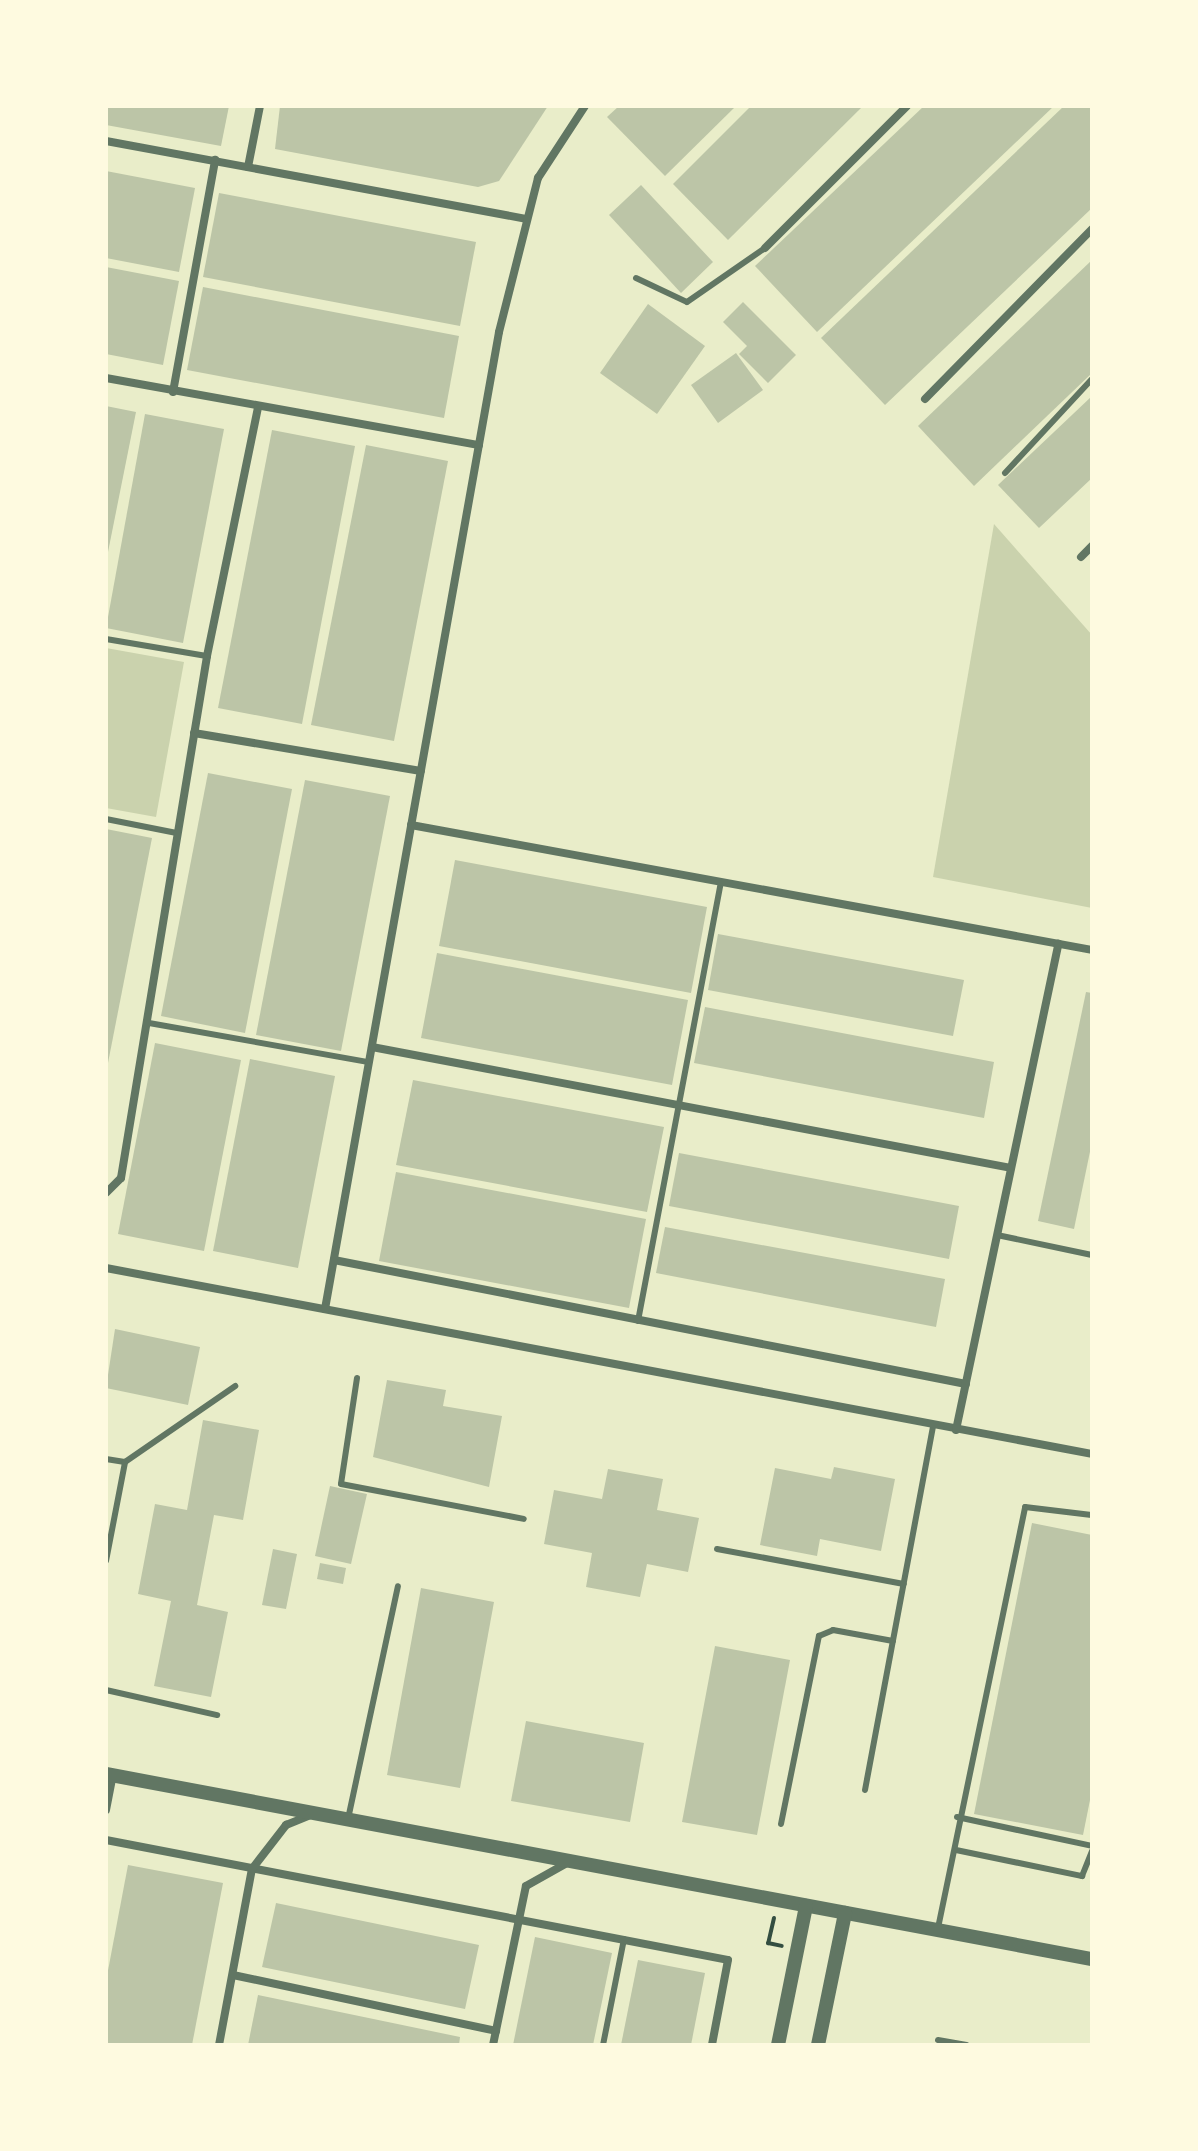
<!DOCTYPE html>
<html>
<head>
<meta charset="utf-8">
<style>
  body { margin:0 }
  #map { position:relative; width:1198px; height:2151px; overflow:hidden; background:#e9edc9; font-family:"Public Sans",sans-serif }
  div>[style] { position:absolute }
  .green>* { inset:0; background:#cad2ad }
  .building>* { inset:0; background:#bcc5a7 }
  .path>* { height:4px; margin:-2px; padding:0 2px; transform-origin:2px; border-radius:2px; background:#344e41 }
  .service>* { height:6px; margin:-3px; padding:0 3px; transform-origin:3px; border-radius:3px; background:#617663 }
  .minor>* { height:8px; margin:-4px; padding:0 4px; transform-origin:4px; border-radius:4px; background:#617663 }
  .tertiary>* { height:14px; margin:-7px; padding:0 7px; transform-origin:7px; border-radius:7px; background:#617663 }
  span { translate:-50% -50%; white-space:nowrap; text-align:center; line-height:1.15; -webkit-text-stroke:8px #fefae0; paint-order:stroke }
  .frame { position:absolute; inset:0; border:108px solid #fefae0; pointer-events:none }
</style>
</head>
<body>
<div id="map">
  <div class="green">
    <div style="clip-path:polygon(994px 524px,1092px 635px,1092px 908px,933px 877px)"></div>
    <div style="clip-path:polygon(106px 648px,184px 662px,156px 817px,106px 808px)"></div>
  </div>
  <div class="building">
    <div style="clip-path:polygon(106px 106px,229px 106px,221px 146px,106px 125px)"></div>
    <div style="clip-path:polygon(280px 106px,548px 106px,499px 181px,478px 187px,275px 149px)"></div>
    <div style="clip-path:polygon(619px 106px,736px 106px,665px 176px,607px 117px)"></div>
    <div style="clip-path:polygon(751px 106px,863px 106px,728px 240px,673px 184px)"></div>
    <div style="clip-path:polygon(924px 106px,1054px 106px,817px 332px,755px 266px)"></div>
    <div style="clip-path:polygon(1064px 106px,1092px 106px,1092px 208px,885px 405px,821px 338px)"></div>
    <div style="clip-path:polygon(106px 171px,195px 188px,179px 272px,106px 258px)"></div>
    <div style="clip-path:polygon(641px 185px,713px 262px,681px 293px,609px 215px)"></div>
    <div style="clip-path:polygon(219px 193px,476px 242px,460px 326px,203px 277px)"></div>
    <div style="clip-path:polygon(1092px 260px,1092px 373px,974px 486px,918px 426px)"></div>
    <div style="clip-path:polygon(106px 267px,179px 281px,163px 365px,106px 354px)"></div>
    <div style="clip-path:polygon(203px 287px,459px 336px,444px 418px,187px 370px)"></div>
    <div style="clip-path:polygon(743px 302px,796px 355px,768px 383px,739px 354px,747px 346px,723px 322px)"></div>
    <div style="clip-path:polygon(648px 304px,705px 346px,657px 414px,600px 373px)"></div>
    <div style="clip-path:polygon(736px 353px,763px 390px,718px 423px,691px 385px)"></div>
    <div style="clip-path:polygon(1092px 396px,1092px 478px,1039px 528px,998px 485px)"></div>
    <div style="clip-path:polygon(106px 406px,136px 412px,107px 557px,106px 557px)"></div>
    <div style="clip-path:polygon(145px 414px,224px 429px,183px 643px,106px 628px)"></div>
    <div style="clip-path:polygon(272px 430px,355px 446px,302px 724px,218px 708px)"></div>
    <div style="clip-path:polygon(366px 445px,448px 461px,394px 741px,311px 725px)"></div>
    <div style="clip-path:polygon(208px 773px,292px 789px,245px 1033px,161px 1016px)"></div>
    <div style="clip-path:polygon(305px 780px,390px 796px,341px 1051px,256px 1035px)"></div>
    <div style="clip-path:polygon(106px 829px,152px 838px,107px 1068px,106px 1068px)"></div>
    <div style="clip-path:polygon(455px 860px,707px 907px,691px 993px,439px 946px)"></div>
    <div style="clip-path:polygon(718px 934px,964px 980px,953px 1036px,708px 990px)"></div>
    <div style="clip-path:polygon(437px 953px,688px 1000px,672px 1085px,421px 1038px)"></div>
    <div style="clip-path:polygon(1086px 992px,1092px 993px,1092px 1142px,1074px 1229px,1038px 1221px)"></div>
    <div style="clip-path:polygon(705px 1007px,994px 1062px,984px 1118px,694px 1063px)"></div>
    <div style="clip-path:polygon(155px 1043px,241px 1060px,204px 1251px,118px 1234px)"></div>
    <div style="clip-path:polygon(250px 1059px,335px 1076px,298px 1268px,213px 1251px)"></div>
    <div style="clip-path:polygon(413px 1080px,664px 1127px,647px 1212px,396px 1165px)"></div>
    <div style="clip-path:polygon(679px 1153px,959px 1206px,949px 1259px,669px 1206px)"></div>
    <div style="clip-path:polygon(396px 1172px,646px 1219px,629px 1308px,379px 1261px)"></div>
    <div style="clip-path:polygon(665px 1227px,945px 1279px,936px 1327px,656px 1273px)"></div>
    <div style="clip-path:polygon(115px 1329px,200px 1347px,188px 1405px,106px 1388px)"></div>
    <div style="clip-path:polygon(387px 1380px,446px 1390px,443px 1406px,502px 1416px,489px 1487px,373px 1457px)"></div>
    <div style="clip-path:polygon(203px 1420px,259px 1430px,243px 1520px,214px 1515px,197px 1605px,228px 1612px,211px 1697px,154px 1686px,171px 1601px,138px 1594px,155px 1504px,187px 1510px)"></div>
    <div style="clip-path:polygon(834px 1467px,895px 1479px,881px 1551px,820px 1539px,817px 1556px,760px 1545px,775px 1468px,831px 1479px)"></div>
    <div style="clip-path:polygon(608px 1469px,663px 1479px,657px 1510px,699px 1518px,688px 1572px,647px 1564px,640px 1597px,586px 1587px,592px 1553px,544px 1544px,554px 1490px,602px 1499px)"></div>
    <div style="clip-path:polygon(330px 1486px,367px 1494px,351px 1564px,315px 1556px)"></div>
    <div style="clip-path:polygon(1032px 1523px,1092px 1535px,1092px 1790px,1083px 1835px,974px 1814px)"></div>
    <div style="clip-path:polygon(273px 1549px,297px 1554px,286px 1609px,262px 1605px)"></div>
    <div style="clip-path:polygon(320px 1563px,346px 1568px,343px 1584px,317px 1579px)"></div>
    <div style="clip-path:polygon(421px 1588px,494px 1602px,460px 1788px,387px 1775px)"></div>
    <div style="clip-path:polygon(715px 1646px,790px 1660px,757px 1835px,682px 1822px)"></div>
    <div style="clip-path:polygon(526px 1721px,644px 1743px,630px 1822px,511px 1801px)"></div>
    <div style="clip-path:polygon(128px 1865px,223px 1883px,192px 2045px,106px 2045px,106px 1981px)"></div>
    <div style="clip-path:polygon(276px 1903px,479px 1945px,465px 2009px,262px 1967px)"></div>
    <div style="clip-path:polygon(535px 1937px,612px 1953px,593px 2045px,513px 2045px)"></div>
    <div style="clip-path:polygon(638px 1960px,705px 1973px,691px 2045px,621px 2045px)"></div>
    <div style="clip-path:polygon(258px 1995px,460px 2037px,459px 2045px,248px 2045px)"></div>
  </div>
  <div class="path">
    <div style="left:774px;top:1918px;width:26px;rotate:103deg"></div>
    <div style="left:768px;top:1943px;width:14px;rotate:12deg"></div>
  </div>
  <div class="service">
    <div style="left:636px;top:278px;width:56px;rotate:25.2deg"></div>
    <div style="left:687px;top:302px;width:95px;rotate:-34.7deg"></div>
    <div style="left:1005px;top:473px;width:128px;rotate:-47.2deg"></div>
    <div style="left:106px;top:639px;width:102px;rotate:9.6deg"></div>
    <div style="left:106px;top:819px;width:72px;rotate:11.2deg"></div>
    <div style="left:149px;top:1023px;width:223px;rotate:10.1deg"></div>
    <div style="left:997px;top:1235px;width:97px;rotate:11.9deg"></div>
    <div style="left:638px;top:1321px;width:447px;rotate:-79.3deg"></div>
    <div style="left:357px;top:1378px;width:107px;rotate:98.6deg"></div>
    <div style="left:341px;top:1484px;width:186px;rotate:10.8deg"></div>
    <div style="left:106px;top:1459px;width:19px;rotate:9deg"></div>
    <div style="left:125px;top:1462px;width:134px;rotate:-34.6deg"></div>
    <div style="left:717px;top:1549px;width:190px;rotate:10.6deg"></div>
    <div style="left:106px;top:1561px;width:101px;rotate:-79.1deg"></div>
    <div style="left:106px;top:1690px;width:114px;rotate:12.7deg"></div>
    <div style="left:865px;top:1790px;width:370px;rotate:-79.4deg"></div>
    <div style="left:957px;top:1817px;width:138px;rotate:12.1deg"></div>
    <div style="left:348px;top:1819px;width:238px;rotate:-77.9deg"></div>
    <div style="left:781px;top:1824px;width:192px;rotate:-78.6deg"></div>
    <div style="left:819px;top:1636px;width:15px;rotate:-23deg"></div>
    <div style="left:833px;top:1630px;width:61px;rotate:10.4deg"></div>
    <div style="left:956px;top:1850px;width:129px;rotate:11.7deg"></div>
    <div style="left:1082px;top:1876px;width:27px;rotate:-68deg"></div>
    <div style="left:938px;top:1928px;width:430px;rotate:-78.3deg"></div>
    <div style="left:1025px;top:1507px;width:67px;rotate:6.8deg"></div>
    <div style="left:938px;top:2040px;width:29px;rotate:10deg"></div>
    <div style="left:603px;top:2045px;width:108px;rotate:-78.8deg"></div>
  </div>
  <div class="minor">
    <div style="left:106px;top:141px;width:427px;rotate:10.5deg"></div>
    <div style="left:248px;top:167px;width:62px;rotate:-78.9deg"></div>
    <div style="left:765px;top:248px;width:201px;rotate:-45deg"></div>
    <div style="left:106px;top:378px;width:379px;rotate:10.2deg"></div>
    <div style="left:173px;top:392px;width:236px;rotate:-79.7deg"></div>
    <div style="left:925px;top:399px;width:238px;rotate:-45.5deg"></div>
    <div style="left:1081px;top:557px;width:16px;rotate:-45deg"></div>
    <div style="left:194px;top:733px;width:230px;rotate:9.5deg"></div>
    <div style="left:411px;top:825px;width:692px;rotate:10.4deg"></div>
    <div style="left:372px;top:1047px;width:650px;rotate:10.72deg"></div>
    <div style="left:106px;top:1193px;width:21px;rotate:-45deg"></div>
    <div style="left:121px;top:1178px;width:529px;rotate:-80.64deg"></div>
    <div style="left:207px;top:656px;width:253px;rotate:-78.4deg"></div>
    <div style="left:334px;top:1260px;width:644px;rotate:11.1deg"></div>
    <div style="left:106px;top:1268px;width:1003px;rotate:10.68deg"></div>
    <div style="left:325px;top:1309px;width:992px;rotate:-79.9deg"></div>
    <div style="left:499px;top:332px;width:159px;rotate:-75.8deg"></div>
    <div style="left:538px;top:178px;width:86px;rotate:-56.9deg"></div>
    <div style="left:956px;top:1430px;width:497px;rotate:-78.1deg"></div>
    <div style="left:106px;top:1810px;width:36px;rotate:-79deg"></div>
    <div style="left:106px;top:1840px;width:633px;rotate:10.92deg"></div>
    <div style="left:728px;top:1960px;width:86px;rotate:100.7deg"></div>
    <div style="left:233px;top:1975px;width:269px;rotate:12deg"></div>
    <div style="left:219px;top:2045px;width:179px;rotate:-79.4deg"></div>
    <div style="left:252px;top:1869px;width:56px;rotate:-52.3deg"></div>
    <div style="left:286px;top:1825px;width:27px;rotate:-22deg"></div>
    <div style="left:493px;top:2045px;width:162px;rotate:-78.3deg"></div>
    <div style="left:526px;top:1886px;width:47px;rotate:-29.3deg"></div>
  </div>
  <div class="tertiary">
    <div style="left:106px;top:1774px;width:1003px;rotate:10.63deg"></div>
    <div style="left:778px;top:2045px;width:142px;rotate:-78.6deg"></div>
    <div style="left:818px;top:2045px;width:135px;rotate:-78.4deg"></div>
  </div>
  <div class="frame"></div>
</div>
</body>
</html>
